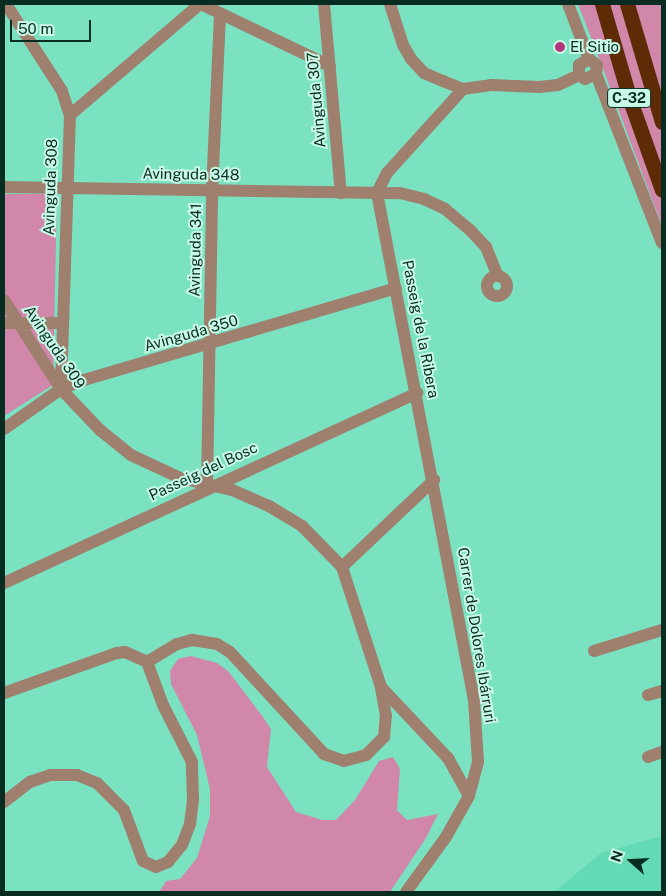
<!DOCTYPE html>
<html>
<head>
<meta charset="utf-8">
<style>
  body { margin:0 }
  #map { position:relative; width:666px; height:896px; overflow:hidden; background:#7ae2c1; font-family:"Public Sans",sans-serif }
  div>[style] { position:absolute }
  .built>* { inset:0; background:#63d9b5 }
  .green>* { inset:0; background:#d087a9 }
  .minor>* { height:12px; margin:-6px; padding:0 6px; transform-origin:6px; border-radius:6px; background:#9f7f6d }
  .minor>.ring { margin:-6px; padding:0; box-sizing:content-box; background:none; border:12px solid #9f7f6d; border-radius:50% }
  .highway>* { height:15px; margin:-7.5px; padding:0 7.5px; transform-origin:7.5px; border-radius:7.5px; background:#5e2b07 }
  .dots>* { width:14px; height:14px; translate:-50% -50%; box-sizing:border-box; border:2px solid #c8f8e6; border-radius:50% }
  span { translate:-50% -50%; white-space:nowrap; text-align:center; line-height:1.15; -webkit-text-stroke:4px #c8f8e6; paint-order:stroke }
  .shield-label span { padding:1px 4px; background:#c8f8e6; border:1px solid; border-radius:4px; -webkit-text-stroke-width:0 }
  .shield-label { font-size:14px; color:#092c22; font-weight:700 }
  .poi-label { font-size:15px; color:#092c22 }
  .left { translate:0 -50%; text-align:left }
  .street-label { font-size:15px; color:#092c22 }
  .frame { position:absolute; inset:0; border:5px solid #092c22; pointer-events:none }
  .north { position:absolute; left:606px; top:836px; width:50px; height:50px; -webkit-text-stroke:4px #c8f8e6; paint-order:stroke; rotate:289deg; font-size:14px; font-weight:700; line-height:20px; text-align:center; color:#092c22 }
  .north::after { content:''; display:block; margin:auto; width:18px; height:22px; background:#092c22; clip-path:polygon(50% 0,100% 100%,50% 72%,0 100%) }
  .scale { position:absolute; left:10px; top:20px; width:81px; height:22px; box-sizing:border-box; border:2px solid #092c22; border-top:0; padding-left:6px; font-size:15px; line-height:18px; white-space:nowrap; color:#092c22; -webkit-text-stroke:4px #c8f8e6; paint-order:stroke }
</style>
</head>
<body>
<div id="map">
  <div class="built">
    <div style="clip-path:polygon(662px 836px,662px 892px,554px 892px,601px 853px)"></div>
  </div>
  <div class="green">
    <div style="clip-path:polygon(578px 4px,662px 4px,662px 226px,599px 58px)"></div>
    <div style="clip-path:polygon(4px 194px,57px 194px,53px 385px,4px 416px)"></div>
    <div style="clip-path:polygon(191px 656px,217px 663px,228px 671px,263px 717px,271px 729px,267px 767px,296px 812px,322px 820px,336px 820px,355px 800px,379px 761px,393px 757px,400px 769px,397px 810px,407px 820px,438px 814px,426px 838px,390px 892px,159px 892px,166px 881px,180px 879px,197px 858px,210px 816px,210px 789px,197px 735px,171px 684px,170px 671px,178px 659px)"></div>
  </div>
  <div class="minor">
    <div style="left:6px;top:4px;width:103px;rotate:57.2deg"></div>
    <div style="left:62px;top:91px;width:25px;rotate:72deg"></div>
    <div style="left:70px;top:115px;width:273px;rotate:91.9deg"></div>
    <div style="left:201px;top:4px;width:143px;rotate:25.7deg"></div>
    <div style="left:324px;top:4px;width:190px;rotate:84.9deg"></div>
    <div style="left:390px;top:4px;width:43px;rotate:72.4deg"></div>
    <div style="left:403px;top:45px;width:16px;rotate:60deg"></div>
    <div style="left:411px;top:59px;width:19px;rotate:47deg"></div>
    <div style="left:424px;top:73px;width:21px;rotate:23deg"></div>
    <div style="left:443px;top:81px;width:22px;rotate:22deg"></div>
    <div style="left:463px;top:89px;width:28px;rotate:-8deg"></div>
    <div style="left:491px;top:85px;width:48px;rotate:2.4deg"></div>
    <div style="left:539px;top:87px;width:19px;rotate:-6deg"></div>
    <div style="left:558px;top:85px;width:23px;rotate:-25deg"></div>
    <div style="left:568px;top:4px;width:59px;rotate:69.1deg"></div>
    <div style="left:596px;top:74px;width:12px;rotate:156deg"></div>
    <div style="left:585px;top:79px;width:7px;rotate:-146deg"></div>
    <div style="left:579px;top:75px;width:10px;rotate:-90deg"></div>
    <div style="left:579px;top:65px;width:12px;rotate:-31deg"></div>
    <div style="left:589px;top:59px;width:10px;rotate:37deg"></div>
    <div style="left:597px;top:65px;width:9px;rotate:96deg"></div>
    <div style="left:596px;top:74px;width:181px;rotate:68.7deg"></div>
    <div style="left:463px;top:89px;width:113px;rotate:132.1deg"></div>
    <div style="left:387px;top:173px;width:22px;rotate:117deg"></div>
    <div style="left:377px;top:193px;width:516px;rotate:79.17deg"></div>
    <div style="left:474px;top:700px;width:62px;rotate:86.3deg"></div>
    <div style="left:478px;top:762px;width:35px;rotate:105deg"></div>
    <div style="left:70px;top:115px;width:171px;rotate:-40.5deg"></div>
    <div style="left:4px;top:187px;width:396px;rotate:0.9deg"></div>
    <div style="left:400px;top:193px;width:25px;rotate:14deg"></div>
    <div style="left:424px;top:199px;width:23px;rotate:25deg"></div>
    <div style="left:445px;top:209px;width:34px;rotate:40deg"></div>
    <div style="left:471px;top:231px;width:22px;rotate:47deg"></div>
    <div style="left:486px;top:247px;width:31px;rotate:68deg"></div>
    <div class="ring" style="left:487px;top:276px;width:8px;height:8px"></div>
    <div style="left:4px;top:300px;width:106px;rotate:57.4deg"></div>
    <div style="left:61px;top:389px;width:57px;rotate:46.4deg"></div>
    <div style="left:100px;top:430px;width:40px;rotate:39deg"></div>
    <div style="left:131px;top:455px;width:54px;rotate:25.1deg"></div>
    <div style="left:180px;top:478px;width:53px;rotate:13deg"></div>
    <div style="left:232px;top:490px;width:40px;rotate:23.4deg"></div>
    <div style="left:269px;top:506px;width:39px;rotate:31deg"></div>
    <div style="left:302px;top:526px;width:57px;rotate:45.7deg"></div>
    <div style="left:342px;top:567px;width:126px;rotate:72deg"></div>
    <div style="left:381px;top:687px;width:98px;rotate:46.7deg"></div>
    <div style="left:448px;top:758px;width:43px;rotate:61.1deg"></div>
    <div style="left:469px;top:796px;width:47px;rotate:119.3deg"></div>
    <div style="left:446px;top:837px;width:68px;rotate:126deg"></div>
    <div style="left:4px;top:323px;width:58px"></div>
    <div style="left:4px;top:429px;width:70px;rotate:-35.1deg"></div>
    <div style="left:61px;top:389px;width:25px;rotate:-21deg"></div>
    <div style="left:84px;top:380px;width:325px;rotate:-16.4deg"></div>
    <div style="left:207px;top:487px;width:296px;rotate:-89deg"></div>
    <div style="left:212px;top:191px;width:178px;rotate:-87.4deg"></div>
    <div style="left:342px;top:567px;width:127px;rotate:-43.4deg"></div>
    <div style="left:4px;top:583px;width:455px;rotate:-24.7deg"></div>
    <div style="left:594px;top:651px;width:71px;rotate:-17.2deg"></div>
    <div style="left:147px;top:662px;width:35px;rotate:-31deg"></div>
    <div style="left:177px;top:644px;width:16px;rotate:-15deg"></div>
    <div style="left:192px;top:640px;width:25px;rotate:9deg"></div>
    <div style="left:217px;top:644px;width:15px;rotate:32deg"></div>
    <div style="left:230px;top:652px;width:139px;rotate:47.3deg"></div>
    <div style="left:324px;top:754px;width:21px;rotate:19deg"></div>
    <div style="left:344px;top:761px;width:23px;rotate:-15deg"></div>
    <div style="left:366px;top:755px;width:25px;rotate:-45deg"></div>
    <div style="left:384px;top:737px;width:21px;rotate:-85deg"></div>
    <div style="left:386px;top:716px;width:29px;rotate:-100deg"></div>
    <div style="left:4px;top:693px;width:120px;rotate:-19.5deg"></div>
    <div style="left:117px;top:653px;width:8px;rotate:-7deg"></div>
    <div style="left:125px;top:652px;width:24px;rotate:24deg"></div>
    <div style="left:648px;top:695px;width:15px;rotate:-16deg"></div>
    <div style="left:648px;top:757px;width:15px;rotate:-20deg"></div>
    <div style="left:4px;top:802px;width:33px;rotate:-38deg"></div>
    <div style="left:30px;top:782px;width:21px;rotate:-19deg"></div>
    <div style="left:50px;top:775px;width:27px"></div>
    <div style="left:77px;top:775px;width:22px;rotate:22deg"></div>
    <div style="left:97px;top:783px;width:38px;rotate:45deg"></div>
    <div style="left:124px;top:810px;width:54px;rotate:69.6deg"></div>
    <div style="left:143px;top:861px;width:14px;rotate:25deg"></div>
    <div style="left:156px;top:867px;width:13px;rotate:-23deg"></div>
    <div style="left:168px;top:862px;width:22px;rotate:-51deg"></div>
    <div style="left:182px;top:845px;width:22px;rotate:-69deg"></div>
    <div style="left:190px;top:824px;width:25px;rotate:-83deg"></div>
    <div style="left:193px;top:799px;width:37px;rotate:-92deg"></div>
    <div style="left:192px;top:762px;width:64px;rotate:-117deg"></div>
    <div style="left:163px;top:705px;width:46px;rotate:-110.4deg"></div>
  </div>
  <div class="highway">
    <div style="left:602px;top:4px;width:103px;rotate:73.7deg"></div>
    <div style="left:631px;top:103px;width:92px;rotate:70.4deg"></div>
    <div style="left:627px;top:4px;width:123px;rotate:73.5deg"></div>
  </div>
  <div class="dots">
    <div style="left:560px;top:47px;background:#b6347c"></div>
  </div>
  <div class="shield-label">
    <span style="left:629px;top:98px">C-32</span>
  </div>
  <div class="poi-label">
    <span class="left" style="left:570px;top:47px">El Sitio</span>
  </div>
  <div class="street-label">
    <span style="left:316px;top:100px;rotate:-95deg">Avinguda 307</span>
    <span style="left:191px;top:174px;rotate:1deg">Avinguda 348</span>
    <span style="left:50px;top:187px;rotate:-88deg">Avinguda 308</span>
    <span style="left:195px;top:250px;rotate:-89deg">Avinguda 341</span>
    <span style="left:421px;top:329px;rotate:79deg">Passeig de la Ribera</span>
    <span style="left:191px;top:333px;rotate:-16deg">Avinguda 350</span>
    <span style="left:55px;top:347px;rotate:56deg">Avinguda 309</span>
    <span style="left:203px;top:471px;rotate:-25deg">Passeig del Bosc</span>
    <span style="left:477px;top:635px;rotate:81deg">Carrer de Dolores Ibárruri</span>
  </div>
  <div class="frame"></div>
  <div class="north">N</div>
  <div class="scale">50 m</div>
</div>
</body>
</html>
